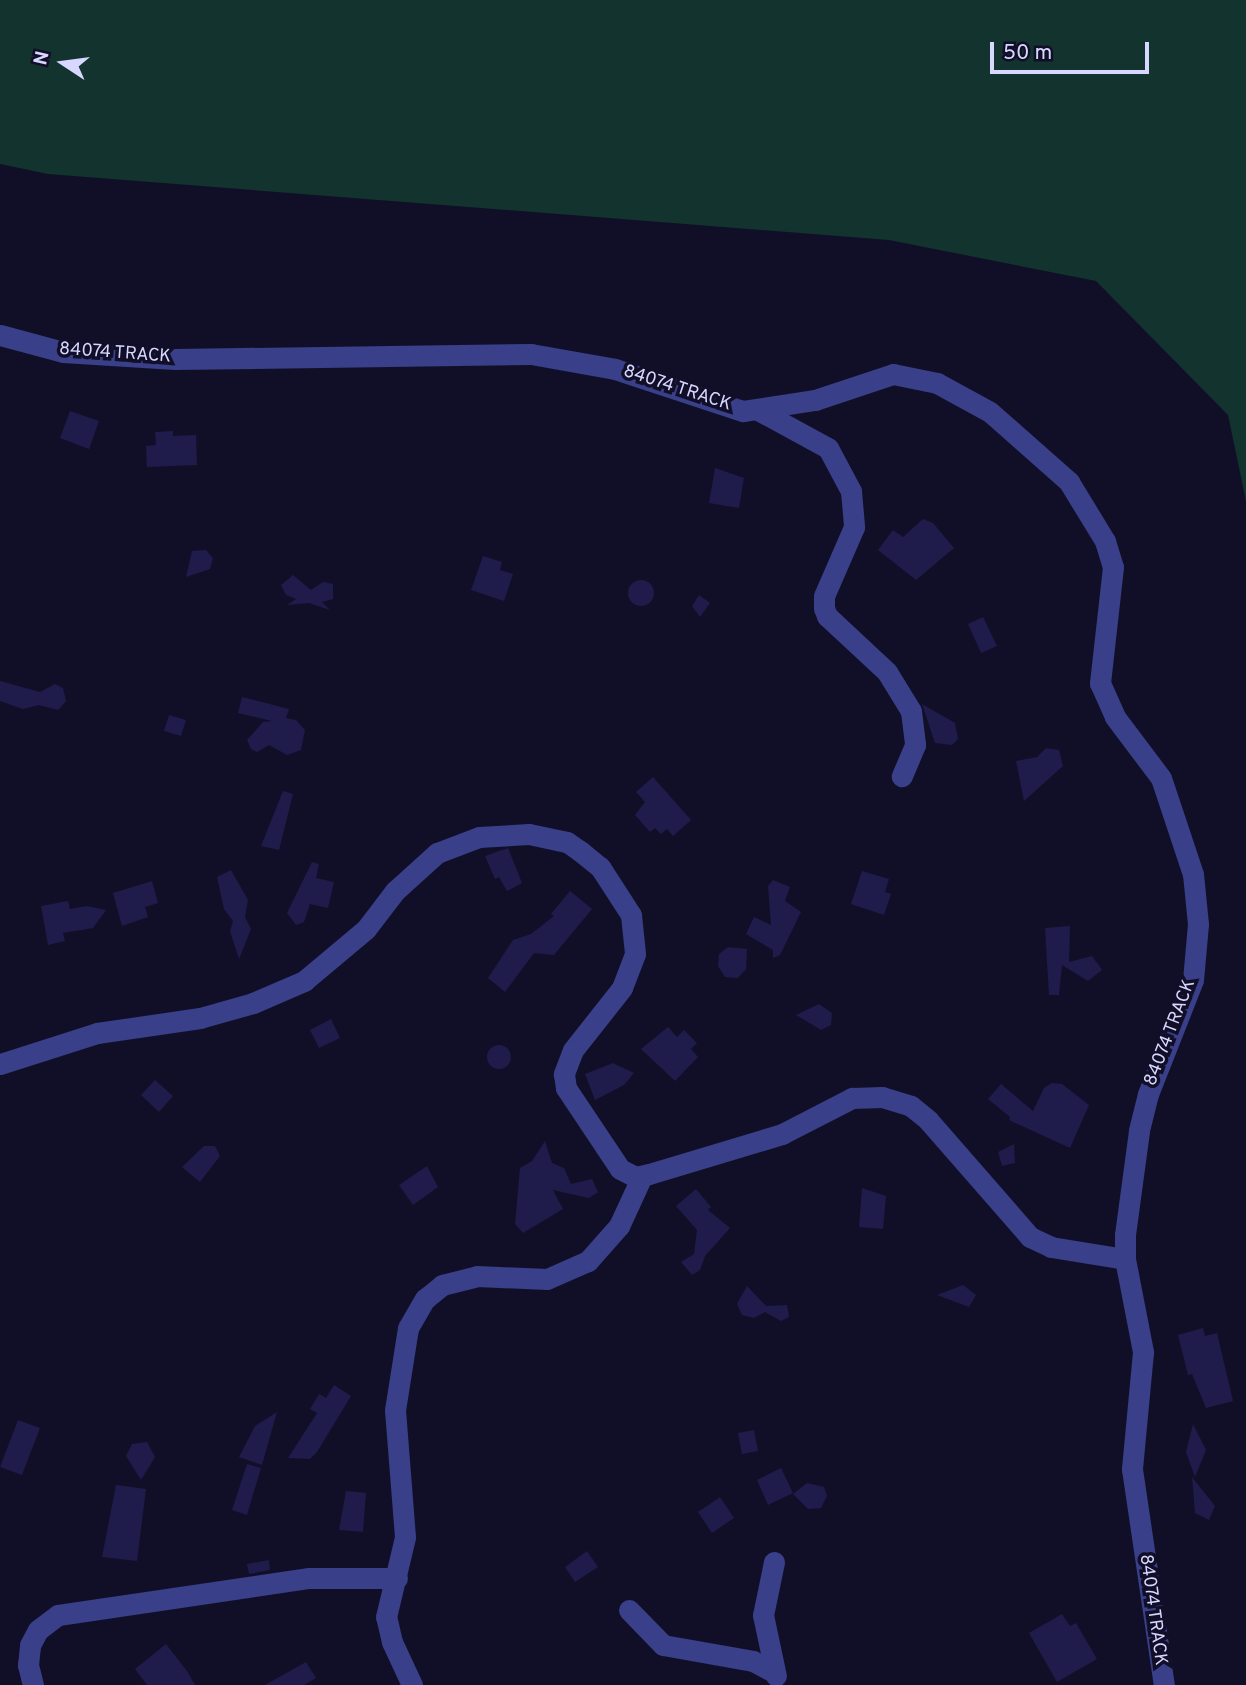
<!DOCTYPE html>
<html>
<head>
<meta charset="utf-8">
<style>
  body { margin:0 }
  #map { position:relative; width:1246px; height:1685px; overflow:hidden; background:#110f28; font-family:Overpass,sans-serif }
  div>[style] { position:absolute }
  .green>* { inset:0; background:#12332e }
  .building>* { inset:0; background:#1f1b4a }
  .round { border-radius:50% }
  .minor>* { height:21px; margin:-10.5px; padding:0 10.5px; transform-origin:10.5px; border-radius:10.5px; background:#393f88 }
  span { translate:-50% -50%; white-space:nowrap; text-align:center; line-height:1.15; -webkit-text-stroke:7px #110f28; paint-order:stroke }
  .street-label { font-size:18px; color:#d7d7ff }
  .north { position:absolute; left:28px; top:28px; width:70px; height:70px; -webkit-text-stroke:5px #110f28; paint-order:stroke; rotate:283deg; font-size:19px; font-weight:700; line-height:28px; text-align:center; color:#d7d7ff }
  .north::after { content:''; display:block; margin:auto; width:24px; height:32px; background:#d7d7ff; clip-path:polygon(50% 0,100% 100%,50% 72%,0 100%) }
  .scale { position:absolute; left:990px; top:42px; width:159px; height:32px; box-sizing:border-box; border:4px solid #d7d7ff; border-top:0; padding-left:9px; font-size:21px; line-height:24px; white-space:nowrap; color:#d7d7ff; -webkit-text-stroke:5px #110f28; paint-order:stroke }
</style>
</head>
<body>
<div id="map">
  <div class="green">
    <div style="clip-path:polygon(0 0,1246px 0,1246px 501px,1228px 415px,1096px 281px,889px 240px,48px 174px,0 164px)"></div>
  </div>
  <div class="building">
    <div style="clip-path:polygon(70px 411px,99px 421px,89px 449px,60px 438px)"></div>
    <div style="clip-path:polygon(173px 431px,173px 436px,196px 435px,197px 465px,147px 467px,146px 446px,156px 445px,155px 432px)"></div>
    <div style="clip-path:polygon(715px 468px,744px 478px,739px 508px,709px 503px)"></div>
    <div style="clip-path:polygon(923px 519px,933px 523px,954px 548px,916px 580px,878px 550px,893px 530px,903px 537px)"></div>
    <div style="clip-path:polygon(206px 550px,213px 558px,210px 569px,186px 577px,192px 551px)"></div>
    <div style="clip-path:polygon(483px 556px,502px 562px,500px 570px,513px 574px,504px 601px,471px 590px)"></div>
    <div style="clip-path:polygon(293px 575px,311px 590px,323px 582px,333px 584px,333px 599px,322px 602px,330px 610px,309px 603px,287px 605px,296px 599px,286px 595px,281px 585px)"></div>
    <div class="round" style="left:628px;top:580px;width:26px;height:26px"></div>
    <div style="clip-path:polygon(699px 595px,710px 603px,700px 617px,692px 606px)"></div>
    <div style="clip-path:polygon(983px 617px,997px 646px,981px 653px,968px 624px)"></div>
    <div style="clip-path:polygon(0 681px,40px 692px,55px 684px,63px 688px,66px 701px,58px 710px,39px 705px,23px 709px,0 701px)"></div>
    <div style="clip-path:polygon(242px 697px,289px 709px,286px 718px,296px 720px,305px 730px,301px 750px,287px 755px,269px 745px,257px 752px,251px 749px,247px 740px,263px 722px,272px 721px,238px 713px)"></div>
    <div style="clip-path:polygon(922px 704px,955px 723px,958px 739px,952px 745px,935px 743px)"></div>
    <div style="clip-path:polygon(169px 715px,186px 720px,181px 736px,164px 731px)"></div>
    <div style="clip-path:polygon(1046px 748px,1059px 750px,1063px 766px,1024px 801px,1016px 761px,1037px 757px)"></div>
    <div style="clip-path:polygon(653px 777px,691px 820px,673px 836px,667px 829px,661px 834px,655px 828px,650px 832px,635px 815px,645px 802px,636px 792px)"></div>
    <div style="clip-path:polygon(283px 791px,293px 794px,279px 850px,261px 846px)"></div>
    <div style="clip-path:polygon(508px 848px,522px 883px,507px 891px,499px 877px,495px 879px,485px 856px)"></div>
    <div style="clip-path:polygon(312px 862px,319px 864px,316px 878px,334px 882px,328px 908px,310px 904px,304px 922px,296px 925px,287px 913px)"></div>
    <div style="clip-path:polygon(231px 870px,248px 900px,245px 917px,251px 929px,239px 959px,230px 931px,233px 921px,224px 909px,217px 877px)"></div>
    <div style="clip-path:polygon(862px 871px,889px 879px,885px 892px,891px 894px,884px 915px,851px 904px)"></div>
    <div style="clip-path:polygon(773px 880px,790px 887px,785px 901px,801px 912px,780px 955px,773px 958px,773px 950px,746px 934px,754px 917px,771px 925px,768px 886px)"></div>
    <div style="clip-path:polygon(152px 881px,158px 903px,145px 907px,148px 917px,122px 926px,113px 893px)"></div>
    <div style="clip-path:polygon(570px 891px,592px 909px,554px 955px,534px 953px,505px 992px,488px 978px,513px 940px,531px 934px,554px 916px,551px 914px)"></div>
    <div style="clip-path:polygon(68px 901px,70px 909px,87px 906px,106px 910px,93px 928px,63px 933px,65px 941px,48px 945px,41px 906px)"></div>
    <div style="clip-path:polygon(1070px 926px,1069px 962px,1092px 956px,1102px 970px,1088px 981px,1062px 965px,1059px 995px,1049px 995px,1045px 928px)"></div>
    <div style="clip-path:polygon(728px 947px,747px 949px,746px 969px,738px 978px,725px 977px,718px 966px,719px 954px)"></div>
    <div style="clip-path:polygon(819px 1004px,832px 1013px,831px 1025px,821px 1030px,796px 1015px)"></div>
    <div style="clip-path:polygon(331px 1019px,340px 1038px,319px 1048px,310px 1030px)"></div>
    <div style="clip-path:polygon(668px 1027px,677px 1037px,684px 1030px,697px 1043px,691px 1049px,698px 1057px,675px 1081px,641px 1049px)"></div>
    <div class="round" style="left:487px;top:1045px;width:24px;height:24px"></div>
    <div style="clip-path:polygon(613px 1063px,634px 1073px,624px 1085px,595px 1100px,585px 1074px)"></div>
    <div style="clip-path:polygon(155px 1080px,173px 1096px,159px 1112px,141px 1095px)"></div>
    <div style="clip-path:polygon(1052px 1083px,1062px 1084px,1089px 1105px,1070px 1148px,1009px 1120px,1010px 1117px,988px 1099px,1001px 1084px,1033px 1111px,1044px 1088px)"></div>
    <div style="clip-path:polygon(545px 1141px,552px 1163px,564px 1168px,571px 1184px,592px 1179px,598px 1192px,589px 1198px,553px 1190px,563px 1209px,523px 1233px,515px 1224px,520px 1168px,532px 1161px)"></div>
    <div style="clip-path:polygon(1014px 1144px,1015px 1163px,1002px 1166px,998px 1152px)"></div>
    <div style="clip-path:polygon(204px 1146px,215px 1146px,220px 1156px,200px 1182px,182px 1167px)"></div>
    <div style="clip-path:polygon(427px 1166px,438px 1187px,413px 1205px,399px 1185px)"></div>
    <div style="clip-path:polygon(862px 1188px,886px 1196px,883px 1229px,859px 1227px)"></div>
    <div style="clip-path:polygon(696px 1189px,711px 1207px,708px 1210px,730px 1228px,705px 1256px,700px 1270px,692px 1275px,681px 1262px,694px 1254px,697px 1230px,676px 1206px)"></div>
    <div style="clip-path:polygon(963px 1285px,976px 1295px,969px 1307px,937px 1295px)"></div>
    <div style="clip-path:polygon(747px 1286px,766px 1306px,787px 1305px,789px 1317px,781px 1321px,765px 1312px,754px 1318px,742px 1315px,737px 1304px)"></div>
    <div style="clip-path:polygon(1203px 1328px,1205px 1336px,1217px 1333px,1233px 1401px,1206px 1408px,1192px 1374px,1188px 1375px,1178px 1335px)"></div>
    <div style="clip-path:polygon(334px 1385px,351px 1396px,317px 1452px,310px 1459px,288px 1458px,317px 1413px,310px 1409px,319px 1394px,326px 1398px)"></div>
    <div style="clip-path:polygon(277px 1412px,262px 1465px,239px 1457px,255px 1426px)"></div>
    <div style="clip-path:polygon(18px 1420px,40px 1428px,22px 1475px,0 1467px)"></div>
    <div style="clip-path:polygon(1193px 1424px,1206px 1450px,1195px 1477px,1186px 1452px)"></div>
    <div style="clip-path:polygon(754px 1430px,758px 1451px,742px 1454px,738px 1433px)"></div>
    <div style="clip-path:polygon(147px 1442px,155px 1457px,141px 1480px,126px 1456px,132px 1444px)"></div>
    <div style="clip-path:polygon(247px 1464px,261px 1468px,247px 1515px,232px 1510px)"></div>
    <div style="clip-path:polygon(781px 1468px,793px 1493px,768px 1505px,757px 1480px)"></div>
    <div style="clip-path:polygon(1192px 1477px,1215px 1506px,1209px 1520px,1195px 1513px)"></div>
    <div style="clip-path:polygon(807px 1483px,824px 1487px,827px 1496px,821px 1508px,808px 1509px,793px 1494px)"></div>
    <div style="clip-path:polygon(116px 1485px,146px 1489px,137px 1561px,102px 1557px)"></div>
    <div style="clip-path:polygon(346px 1491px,366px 1493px,363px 1532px,339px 1530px)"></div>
    <div style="clip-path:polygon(720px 1497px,734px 1518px,712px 1533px,698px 1512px)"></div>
    <div style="clip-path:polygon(587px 1551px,598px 1567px,575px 1582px,565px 1567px)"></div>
    <div style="clip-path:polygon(269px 1560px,270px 1570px,249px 1574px,247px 1564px)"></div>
    <div style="clip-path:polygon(1062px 1614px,1070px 1626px,1076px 1623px,1097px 1659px,1057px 1682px,1029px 1633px)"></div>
    <div style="clip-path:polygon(166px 1644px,187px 1671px,195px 1685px,147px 1685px,135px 1669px)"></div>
    <div style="clip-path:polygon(306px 1662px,316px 1678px,304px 1685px,265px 1685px)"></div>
  </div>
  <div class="minor">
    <div style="left:0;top:335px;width:65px;rotate:15.1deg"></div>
    <div style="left:63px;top:352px;width:112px;rotate:3.6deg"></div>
    <div style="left:175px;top:359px;width:356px;rotate:-0.8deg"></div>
    <div style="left:531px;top:354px;width:85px;rotate:10.1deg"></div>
    <div style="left:615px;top:369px;width:135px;rotate:18.2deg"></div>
    <div style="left:743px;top:411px;width:73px;rotate:-8.7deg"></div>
    <div style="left:815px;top:400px;width:82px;rotate:-18.4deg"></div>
    <div style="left:893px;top:374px;width:45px;rotate:11.6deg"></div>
    <div style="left:937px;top:383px;width:60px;rotate:28.7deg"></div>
    <div style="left:990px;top:412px;width:106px;rotate:41.5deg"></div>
    <div style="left:1069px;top:482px;width:69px;rotate:58.6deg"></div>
    <div style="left:1105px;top:541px;width:27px;rotate:73deg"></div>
    <div style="left:1113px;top:567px;width:117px;rotate:96.4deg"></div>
    <div style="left:1100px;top:683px;width:37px;rotate:66deg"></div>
    <div style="left:1115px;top:717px;width:76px;rotate:53deg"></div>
    <div style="left:1161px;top:778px;width:101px;rotate:71.6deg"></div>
    <div style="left:1193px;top:874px;width:50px;rotate:84.3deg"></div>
    <div style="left:1198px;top:924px;width:56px;rotate:95.1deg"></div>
    <div style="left:1193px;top:980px;width:123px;rotate:111.5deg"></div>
    <div style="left:1148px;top:1094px;width:38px;rotate:104deg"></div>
    <div style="left:1139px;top:1131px;width:104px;rotate:97.7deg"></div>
    <div style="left:1125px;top:1234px;width:25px;rotate:90deg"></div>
    <div style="left:1125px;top:1259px;width:95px;rotate:79deg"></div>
    <div style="left:1143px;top:1352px;width:118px;rotate:95.4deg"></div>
    <div style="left:1132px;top:1469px;width:218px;rotate:81.6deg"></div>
    <div style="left:758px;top:410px;width:80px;rotate:28.5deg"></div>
    <div style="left:828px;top:448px;width:49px;rotate:61.9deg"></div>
    <div style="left:851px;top:491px;width:36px;rotate:85deg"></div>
    <div style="left:854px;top:527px;width:75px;rotate:113.5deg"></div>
    <div style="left:824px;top:596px;width:12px;rotate:90deg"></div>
    <div style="left:824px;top:608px;width:9px;rotate:69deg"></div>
    <div style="left:827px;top:616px;width:82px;rotate:43deg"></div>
    <div style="left:887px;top:672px;width:46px;rotate:58.4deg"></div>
    <div style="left:911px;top:711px;width:34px;rotate:83deg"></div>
    <div style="left:915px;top:745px;width:34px;rotate:113deg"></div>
    <div style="left:0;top:1064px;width:102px;rotate:-17.7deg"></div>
    <div style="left:97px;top:1033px;width:104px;rotate:-8.3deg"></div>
    <div style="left:200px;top:1018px;width:55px;rotate:-15.8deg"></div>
    <div style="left:253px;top:1003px;width:56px;rotate:-23.3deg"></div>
    <div style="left:304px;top:981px;width:81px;rotate:-40deg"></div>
    <div style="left:366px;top:929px;width:48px;rotate:-52.7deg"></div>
    <div style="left:395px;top:891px;width:57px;rotate:-42.1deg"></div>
    <div style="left:437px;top:853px;width:45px;rotate:-20.9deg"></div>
    <div style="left:479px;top:837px;width:50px;rotate:-3.4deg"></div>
    <div style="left:529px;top:834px;width:39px;rotate:12deg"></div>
    <div style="left:567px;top:842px;width:16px;rotate:35deg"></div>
    <div style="left:580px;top:851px;width:26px;rotate:39deg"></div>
    <div style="left:600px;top:867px;width:57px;rotate:57.1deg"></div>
    <div style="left:631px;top:915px;width:39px;rotate:84deg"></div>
    <div style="left:635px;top:954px;width:36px;rotate:111deg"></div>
    <div style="left:622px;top:988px;width:79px;rotate:128.3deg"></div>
    <div style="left:573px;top:1050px;width:26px;rotate:111deg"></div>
    <div style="left:564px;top:1074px;width:14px;rotate:82deg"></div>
    <div style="left:566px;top:1088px;width:97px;rotate:56.3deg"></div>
    <div style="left:620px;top:1169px;width:18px;rotate:27deg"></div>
    <div style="left:636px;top:1177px;width:13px;rotate:-13deg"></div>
    <div style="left:649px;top:1174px;width:139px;rotate:-16.7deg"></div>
    <div style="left:782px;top:1134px;width:79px;rotate:-27.2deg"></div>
    <div style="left:852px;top:1098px;width:30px;rotate:-2deg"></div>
    <div style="left:882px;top:1097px;width:30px;rotate:17deg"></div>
    <div style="left:911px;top:1106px;width:22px;rotate:39deg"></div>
    <div style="left:928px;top:1120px;width:155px;rotate:48.9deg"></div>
    <div style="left:1030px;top:1237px;width:23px;rotate:25deg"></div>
    <div style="left:1051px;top:1247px;width:75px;rotate:9.2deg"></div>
    <div style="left:774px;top:1562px;width:54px;rotate:101.7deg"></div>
    <div style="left:763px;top:1615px;width:62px;rotate:78deg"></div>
    <div style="left:629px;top:1610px;width:49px;rotate:45.8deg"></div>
    <div style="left:663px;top:1645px;width:91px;rotate:10.1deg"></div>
    <div style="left:753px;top:1661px;width:24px;rotate:28deg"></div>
    <div style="left:33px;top:1685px;width:21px;rotate:-104deg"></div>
    <div style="left:28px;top:1665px;width:20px;rotate:-84deg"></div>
    <div style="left:30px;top:1645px;width:17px;rotate:-62deg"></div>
    <div style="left:38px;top:1630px;width:25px;rotate:-37deg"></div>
    <div style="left:58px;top:1615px;width:254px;rotate:-8.4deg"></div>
    <div style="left:309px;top:1578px;width:88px"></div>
    <div style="left:412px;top:1685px;width:47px;rotate:-114.9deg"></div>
    <div style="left:392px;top:1642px;width:26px;rotate:-103deg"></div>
    <div style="left:386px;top:1617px;width:82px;rotate:-76.6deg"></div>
    <div style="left:405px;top:1537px;width:127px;rotate:-94.5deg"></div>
    <div style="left:395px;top:1410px;width:83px;rotate:-81deg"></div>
    <div style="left:408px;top:1328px;width:34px;rotate:-60deg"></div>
    <div style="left:425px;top:1299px;width:22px;rotate:-39deg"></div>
    <div style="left:442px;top:1285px;width:36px;rotate:-14deg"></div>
    <div style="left:477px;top:1276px;width:70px;rotate:2.5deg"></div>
    <div style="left:547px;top:1279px;width:45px;rotate:-23.7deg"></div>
    <div style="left:588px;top:1261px;width:47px;rotate:-48.5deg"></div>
    <div style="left:619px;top:1226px;width:55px;rotate:-65.3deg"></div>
  </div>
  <div class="street-label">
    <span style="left:115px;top:354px;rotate:4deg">84074 TRACK</span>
    <span style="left:677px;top:389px;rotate:18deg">84074 TRACK</span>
    <span style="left:1171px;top:1033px;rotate:-69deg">84074 TRACK</span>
    <span style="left:1152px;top:1610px;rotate:82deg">84074 TRACK</span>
  </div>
  <div class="north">N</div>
  <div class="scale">50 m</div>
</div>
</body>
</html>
